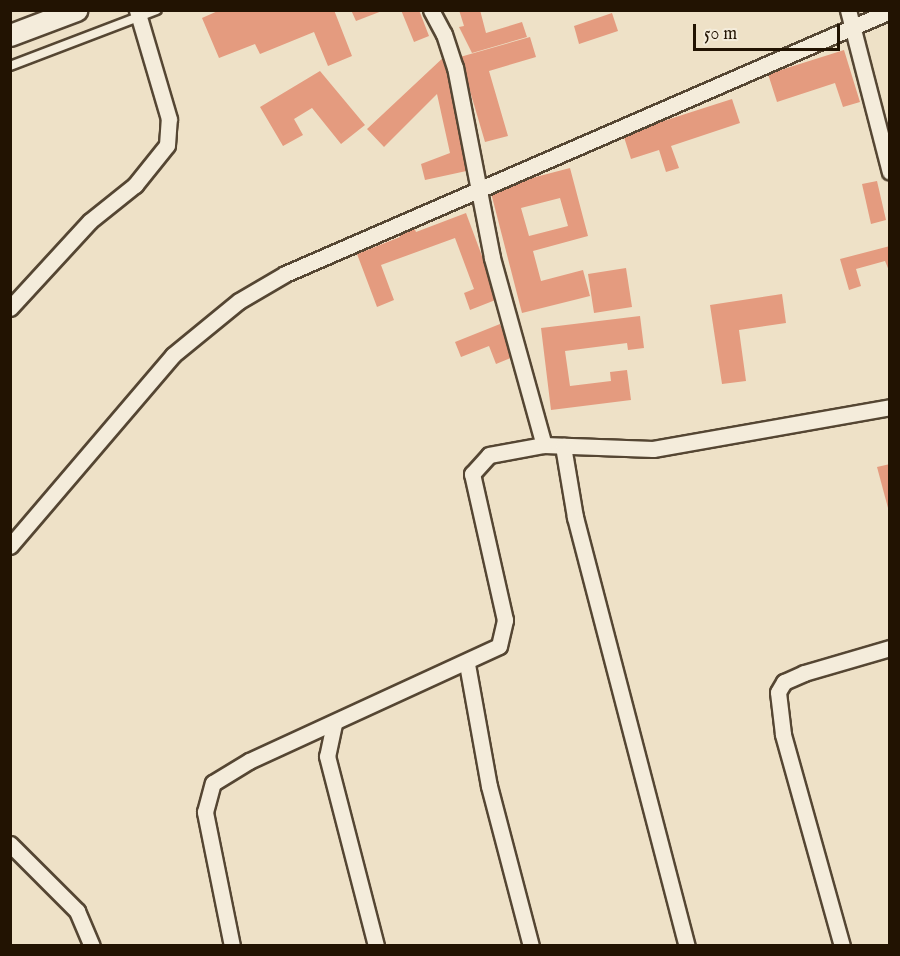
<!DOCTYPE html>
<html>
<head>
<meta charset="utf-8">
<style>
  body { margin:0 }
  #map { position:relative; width:900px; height:956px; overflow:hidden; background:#eee1c7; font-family:"IM FELL English",serif }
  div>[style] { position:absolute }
  .building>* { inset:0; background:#e49b7f }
  .roads { filter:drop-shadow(2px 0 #554633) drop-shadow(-2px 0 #554633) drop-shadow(0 2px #554633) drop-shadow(0 -2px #554633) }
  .service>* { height:8px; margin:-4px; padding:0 4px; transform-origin:4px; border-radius:4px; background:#f4ecdb }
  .minor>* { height:15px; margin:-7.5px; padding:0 7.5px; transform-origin:7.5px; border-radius:7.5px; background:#f4ecdb }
  .secondary>* { height:21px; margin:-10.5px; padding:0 10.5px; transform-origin:10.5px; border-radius:10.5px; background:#f4ecdb }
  span { translate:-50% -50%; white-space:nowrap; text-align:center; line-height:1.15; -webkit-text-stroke:5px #f4ecdb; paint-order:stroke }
  .frame { position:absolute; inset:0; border:12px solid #221302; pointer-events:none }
  .scale { position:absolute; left:693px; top:24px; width:147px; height:27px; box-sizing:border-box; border:3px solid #221302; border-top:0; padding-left:8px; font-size:18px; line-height:21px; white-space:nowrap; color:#221302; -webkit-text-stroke:4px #f4ecdb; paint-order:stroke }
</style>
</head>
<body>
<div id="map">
  <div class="building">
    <div style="clip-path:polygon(220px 10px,334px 10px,352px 56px,328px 66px,314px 32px,260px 54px,255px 44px,219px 58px,202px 18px)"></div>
    <div style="clip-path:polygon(351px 10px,382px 10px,382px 11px,356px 21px)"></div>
    <div style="clip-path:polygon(401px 10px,419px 10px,429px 36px,414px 42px)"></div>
    <div style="clip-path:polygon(459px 10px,480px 10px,486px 33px,522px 22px,527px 37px,472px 53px,459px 27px,464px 26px)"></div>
    <div style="clip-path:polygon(612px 13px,618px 31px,579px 44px,574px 26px)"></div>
    <div style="clip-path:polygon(530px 37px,536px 57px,489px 71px,508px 136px,485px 142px,460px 57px)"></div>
    <div style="clip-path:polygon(844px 50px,860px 102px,843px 107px,835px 83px,777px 102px,768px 74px)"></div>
    <div style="clip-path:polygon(446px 55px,471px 170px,425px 180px,421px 164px,450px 153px,437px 94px,384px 147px,367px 129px)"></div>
    <div style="clip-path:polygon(320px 71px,365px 125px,341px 144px,312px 108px,294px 119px,303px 135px,283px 146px,260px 107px)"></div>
    <div style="clip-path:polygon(732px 99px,740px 123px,671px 146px,679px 168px,666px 172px,659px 150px,631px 159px,623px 134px)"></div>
    <div style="clip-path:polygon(evenodd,570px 168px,588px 236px,533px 251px,541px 281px,583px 270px,590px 296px,522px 313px,490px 189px,570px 168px,560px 198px,568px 226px,529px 236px,521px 208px,560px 198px)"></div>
    <div style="clip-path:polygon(877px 181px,886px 220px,871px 224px,862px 184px)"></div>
    <div style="clip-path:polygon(466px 213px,498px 299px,470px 310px,464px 293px,474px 289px,455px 238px,381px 265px,394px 300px,377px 307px,357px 254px,400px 237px,398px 231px,413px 225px,416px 232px)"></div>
    <div style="clip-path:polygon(890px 246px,890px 273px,885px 261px,856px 269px,861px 286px,849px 290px,840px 259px)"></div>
    <div style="clip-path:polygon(626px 268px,632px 307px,594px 313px,588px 274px)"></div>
    <div style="clip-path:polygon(782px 294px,786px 323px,739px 330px,746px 381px,722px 384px,710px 305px)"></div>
    <div style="clip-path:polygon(640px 316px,644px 348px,628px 350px,627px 343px,565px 351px,570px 386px,611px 381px,610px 372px,627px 370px,631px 400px,551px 410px,541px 328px)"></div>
    <div style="clip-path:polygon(500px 324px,513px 357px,496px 364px,489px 346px,461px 357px,455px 342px)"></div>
    <div style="clip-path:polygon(890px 464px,890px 507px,888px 508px,877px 467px)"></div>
  </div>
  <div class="roads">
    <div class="service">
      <div style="left:10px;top:66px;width:157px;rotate:-20.9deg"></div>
    </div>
    <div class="minor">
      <div style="left:431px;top:10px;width:27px;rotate:62deg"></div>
      <div style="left:444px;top:34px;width:35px;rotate:72deg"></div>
      <div style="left:455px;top:67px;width:195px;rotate:79deg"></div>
      <div style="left:492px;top:258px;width:194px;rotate:74.5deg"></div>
      <div style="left:544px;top:445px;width:109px;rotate:2.1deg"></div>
      <div style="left:653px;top:449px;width:241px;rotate:-10deg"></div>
      <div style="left:848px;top:10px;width:167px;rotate:75.5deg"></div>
      <div style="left:10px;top:308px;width:118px;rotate:-47.4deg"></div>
      <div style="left:90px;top:221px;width:58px;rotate:-38.7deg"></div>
      <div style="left:135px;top:185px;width:51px;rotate:-51.3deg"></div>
      <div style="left:167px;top:145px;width:26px;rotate:-86deg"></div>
      <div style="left:169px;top:119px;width:114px;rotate:-106.4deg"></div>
      <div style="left:563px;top:446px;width:72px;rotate:80.4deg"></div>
      <div style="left:575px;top:517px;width:443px;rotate:75.4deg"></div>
      <div style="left:10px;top:546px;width:251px;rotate:-49.5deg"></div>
      <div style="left:173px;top:355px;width:85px;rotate:-39.3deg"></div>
      <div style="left:239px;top:301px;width:53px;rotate:-30.4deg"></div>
      <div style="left:285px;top:274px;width:660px;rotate:-23.5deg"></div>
      <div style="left:467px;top:664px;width:124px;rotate:79.8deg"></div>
      <div style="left:489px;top:786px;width:165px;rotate:75.3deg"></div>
      <div style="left:334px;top:724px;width:33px;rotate:102deg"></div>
      <div style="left:327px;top:756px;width:196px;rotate:75.5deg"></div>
      <div style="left:10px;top:844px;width:95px;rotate:45deg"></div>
      <div style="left:77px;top:911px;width:38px;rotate:67deg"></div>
      <div style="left:232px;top:946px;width:137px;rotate:-101.4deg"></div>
      <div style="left:205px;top:812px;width:30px;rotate:-75deg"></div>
      <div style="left:213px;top:783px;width:42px;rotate:-31.4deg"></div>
      <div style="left:249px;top:761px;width:275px;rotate:-24.7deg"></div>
      <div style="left:499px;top:646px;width:27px;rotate:-77deg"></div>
      <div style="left:505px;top:620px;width:150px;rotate:-102.7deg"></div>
      <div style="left:472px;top:474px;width:25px;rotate:-48deg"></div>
      <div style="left:489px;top:455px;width:56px;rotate:-10.3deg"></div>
      <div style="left:842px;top:946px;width:220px;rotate:-105.6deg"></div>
      <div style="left:783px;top:734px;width:42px;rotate:-96.8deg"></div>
      <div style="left:778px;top:692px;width:12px;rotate:-59deg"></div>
      <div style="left:784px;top:682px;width:22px;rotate:-24deg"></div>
      <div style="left:804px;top:673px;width:90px;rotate:-16.2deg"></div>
    </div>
    <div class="secondary">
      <div style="left:10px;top:35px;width:71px;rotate:-20.7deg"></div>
    </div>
  </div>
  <div class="frame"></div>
  <div class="scale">50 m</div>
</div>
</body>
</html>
